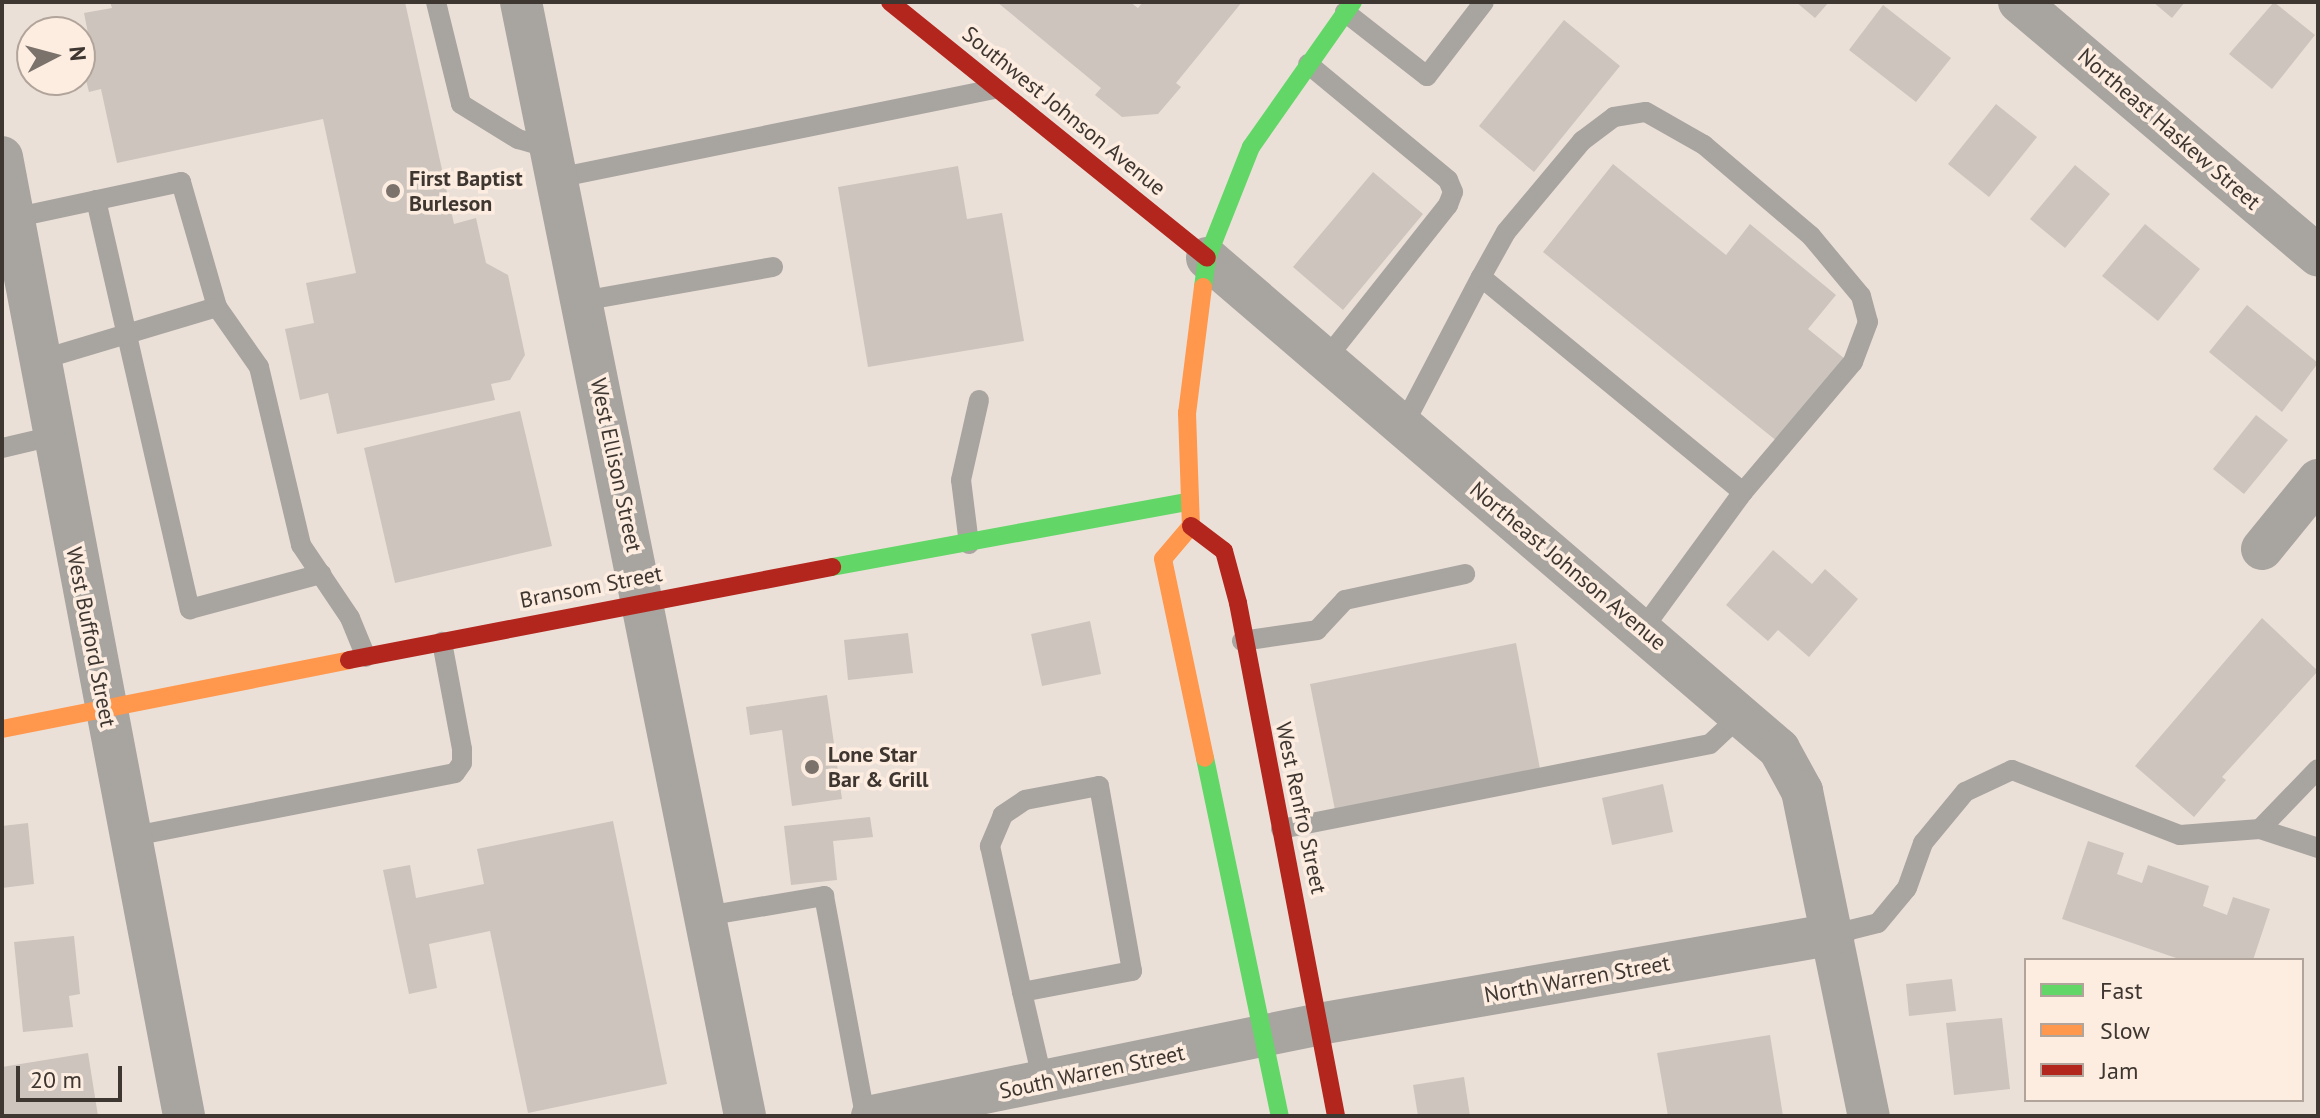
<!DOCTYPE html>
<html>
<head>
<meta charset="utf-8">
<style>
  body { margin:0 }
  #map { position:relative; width:2320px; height:1118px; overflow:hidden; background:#ebe0d8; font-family:"PT Sans",sans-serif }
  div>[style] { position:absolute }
  .building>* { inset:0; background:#ccc4bd }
  .lane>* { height:20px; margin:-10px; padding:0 10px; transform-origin:10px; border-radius:10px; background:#a8a4a0 }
  .street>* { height:42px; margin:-21px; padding:0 21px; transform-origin:21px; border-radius:21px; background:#a8a4a0 }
  .fast>* { height:18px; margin:-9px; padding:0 9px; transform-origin:9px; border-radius:9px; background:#63d668 }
  .slow>* { height:18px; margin:-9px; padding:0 9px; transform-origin:9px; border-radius:9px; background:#ff974d }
  .jam>* { height:18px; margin:-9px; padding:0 9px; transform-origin:9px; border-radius:9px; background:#b3261e }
  .dots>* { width:22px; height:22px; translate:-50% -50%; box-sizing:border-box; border:4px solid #fdede1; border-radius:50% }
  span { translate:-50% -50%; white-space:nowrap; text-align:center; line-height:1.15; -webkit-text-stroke:7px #fdede1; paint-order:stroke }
  .street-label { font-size:22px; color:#3e3630 }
  .poi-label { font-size:22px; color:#3e3630; font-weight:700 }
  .left { translate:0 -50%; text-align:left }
  .frame { position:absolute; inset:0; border:4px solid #3e3630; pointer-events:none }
  .legend { position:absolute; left:2024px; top:958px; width:280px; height:144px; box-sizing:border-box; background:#fdede1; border:2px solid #b1a49a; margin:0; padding:10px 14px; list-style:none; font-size:24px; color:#3e3630 }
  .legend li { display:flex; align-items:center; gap:16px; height:40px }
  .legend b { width:40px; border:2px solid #b1a49a }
  .north { position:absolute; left:16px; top:16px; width:80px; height:80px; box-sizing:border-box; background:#fdede1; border:2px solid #b1a49a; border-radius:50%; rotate:84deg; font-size:22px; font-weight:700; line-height:32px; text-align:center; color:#3e3630 }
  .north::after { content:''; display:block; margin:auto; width:28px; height:36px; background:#7b726b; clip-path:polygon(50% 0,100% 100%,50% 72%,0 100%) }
  .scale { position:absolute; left:16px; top:1066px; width:106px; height:36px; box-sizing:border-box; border:4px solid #3e3630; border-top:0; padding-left:10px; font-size:24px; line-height:28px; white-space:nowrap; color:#3e3630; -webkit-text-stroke:6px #fdede1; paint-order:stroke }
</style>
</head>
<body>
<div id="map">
  <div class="building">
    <div style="clip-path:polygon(110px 2px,405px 2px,454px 224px,476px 218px,486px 263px,508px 275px,525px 355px,510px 380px,491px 384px,495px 400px,337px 434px,328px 393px,300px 400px,285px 329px,314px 323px,306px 283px,356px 273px,323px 119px,117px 163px,101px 89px,89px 92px,84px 72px,80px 73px,80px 56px,92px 53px,84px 13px,112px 8px)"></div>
    <div style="clip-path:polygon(997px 2px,1130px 2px,1138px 8px,1143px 2px,1242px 2px,1176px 83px,1181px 87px,1158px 114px,1122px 117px,1095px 95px,1101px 88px)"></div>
    <div style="clip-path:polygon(1796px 2px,1829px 2px,1815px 18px)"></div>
    <div style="clip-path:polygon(2153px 2px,2185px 2px,2172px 18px)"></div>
    <div style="clip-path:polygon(2274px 2px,2315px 35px,2272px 89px,2229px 54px)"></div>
    <div style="clip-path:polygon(1883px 5px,1951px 58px,1916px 102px,1849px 50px)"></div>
    <div style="clip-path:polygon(1564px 20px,1620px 66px,1534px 172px,1479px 126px)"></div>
    <div style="clip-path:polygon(1996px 104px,2037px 137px,1989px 197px,1948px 164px)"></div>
    <div style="clip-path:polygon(1613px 164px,1726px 255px,1750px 224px,1836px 295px,1808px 329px,1845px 359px,1778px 442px,1543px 252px)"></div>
    <div style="clip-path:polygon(2075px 165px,2110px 194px,2065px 248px,2030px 219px)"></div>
    <div style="clip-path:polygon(958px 166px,967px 219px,1002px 213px,1024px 341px,868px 367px,838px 187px)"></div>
    <div style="clip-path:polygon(1373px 172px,1423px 214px,1343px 310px,1293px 267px)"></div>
    <div style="clip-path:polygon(2145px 224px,2200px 269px,2158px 321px,2102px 276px)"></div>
    <div style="clip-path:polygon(2247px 305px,2318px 363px,2282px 412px,2209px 352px)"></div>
    <div style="clip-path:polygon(520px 411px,552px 546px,395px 583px,364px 448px)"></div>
    <div style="clip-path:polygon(2256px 415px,2288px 440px,2244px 494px,2213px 469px)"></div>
    <div style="clip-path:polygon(1773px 550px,1812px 584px,1825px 569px,1858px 599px,1809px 657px,1778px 630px,1768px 641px,1726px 605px)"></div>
    <div style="clip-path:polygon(2262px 618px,2318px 671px,2222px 777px,2226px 780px,2194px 817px,2135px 766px)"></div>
    <div style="clip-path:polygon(1090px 621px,1101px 674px,1042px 686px,1031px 634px)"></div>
    <div style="clip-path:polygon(908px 633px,913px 673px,848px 680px,844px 640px)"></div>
    <div style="clip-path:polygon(1516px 643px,1540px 769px,1335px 810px,1310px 684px)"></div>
    <div style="clip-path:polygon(827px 695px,842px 799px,792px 806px,782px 730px,750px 735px,746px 707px)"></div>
    <div style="clip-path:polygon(1663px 784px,1673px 832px,1612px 845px,1602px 798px)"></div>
    <div style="clip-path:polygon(870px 817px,873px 837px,833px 841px,837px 880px,791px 885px,784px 826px)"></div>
    <div style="clip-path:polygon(613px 821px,667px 1084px,528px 1113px,490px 931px,429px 944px,437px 988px,409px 994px,383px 870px,410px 865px,416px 898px,484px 884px,477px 849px)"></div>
    <div style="clip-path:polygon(28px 823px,34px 884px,2px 888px,2px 826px)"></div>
    <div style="clip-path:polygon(2088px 841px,2124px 853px,2117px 874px,2142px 883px,2148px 865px,2209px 886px,2203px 906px,2227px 915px,2233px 897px,2270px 909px,2253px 960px,2182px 960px,2062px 919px)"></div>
    <div style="clip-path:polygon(74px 936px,80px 994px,69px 996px,73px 1027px,23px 1032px,14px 942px)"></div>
    <div style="clip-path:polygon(1952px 979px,1956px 1011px,1909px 1016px,1906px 984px)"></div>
    <div style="clip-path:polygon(2002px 1018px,2010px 1089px,1954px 1095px,1946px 1023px)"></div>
    <div style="clip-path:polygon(1770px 1035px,1783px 1116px,1668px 1116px,1657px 1053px)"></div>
    <div style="clip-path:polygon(88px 1053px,98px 1116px,2px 1116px,2px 1067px)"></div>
    <div style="clip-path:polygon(1464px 1077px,1470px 1116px,1418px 1116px,1413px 1085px)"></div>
  </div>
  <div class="lane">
    <div style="left:436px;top:2px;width:105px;rotate:76.2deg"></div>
    <div style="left:461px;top:104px;width:67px;rotate:31.6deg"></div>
    <div style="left:518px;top:139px;width:33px;rotate:16deg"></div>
    <div style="left:1345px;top:12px;width:104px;rotate:38deg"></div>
    <div style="left:1427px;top:76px;width:93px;rotate:-52.4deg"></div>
    <div style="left:1308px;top:64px;width:182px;rotate:39.6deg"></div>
    <div style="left:1448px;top:180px;width:13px;rotate:67deg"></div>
    <div style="left:1453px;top:192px;width:14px;rotate:111deg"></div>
    <div style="left:1448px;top:205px;width:196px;rotate:128.4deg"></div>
    <div style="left:557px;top:178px;width:445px;rotate:-11.5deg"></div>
    <div style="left:96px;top:200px;width:420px;rotate:77.1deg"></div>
    <div style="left:190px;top:609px;width:136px;rotate:-15deg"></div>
    <div style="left:13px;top:218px;width:172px;rotate:-12.1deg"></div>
    <div style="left:181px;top:182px;width:130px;rotate:73.9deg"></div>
    <div style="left:217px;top:307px;width:73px;rotate:55deg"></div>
    <div style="left:259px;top:367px;width:183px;rotate:76.7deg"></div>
    <div style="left:301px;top:545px;width:88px;rotate:56.1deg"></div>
    <div style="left:350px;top:618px;width:42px;rotate:67.7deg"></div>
    <div style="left:1481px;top:277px;width:51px;rotate:-60.9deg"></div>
    <div style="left:1506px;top:232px;width:119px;rotate:-50.1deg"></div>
    <div style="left:1582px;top:141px;width:40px;rotate:-37deg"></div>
    <div style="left:1614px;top:117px;width:32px;rotate:-9deg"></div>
    <div style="left:1646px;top:112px;width:67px;rotate:29.6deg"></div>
    <div style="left:1704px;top:145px;width:140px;rotate:40.4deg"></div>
    <div style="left:1811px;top:236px;width:78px;rotate:50.2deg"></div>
    <div style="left:1861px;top:296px;width:27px;rotate:75deg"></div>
    <div style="left:1868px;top:322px;width:43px;rotate:110.6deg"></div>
    <div style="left:1853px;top:362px;width:170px;rotate:130.2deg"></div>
    <div style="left:582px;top:301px;width:194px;rotate:-10.1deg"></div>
    <div style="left:40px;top:360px;width:185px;rotate:-16.7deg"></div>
    <div style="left:1403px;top:426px;width:168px;rotate:-62.4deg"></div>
    <div style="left:1481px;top:277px;width:339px;rotate:39.4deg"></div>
    <div style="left:1743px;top:492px;width:171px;rotate:126.2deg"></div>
    <div style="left:2px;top:448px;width:52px;rotate:-13.2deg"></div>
    <div style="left:969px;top:544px;width:64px;rotate:-97.1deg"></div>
    <div style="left:961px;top:480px;width:82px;rotate:-77.3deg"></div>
    <div style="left:1242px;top:641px;width:76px;rotate:-8.3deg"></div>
    <div style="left:1317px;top:630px;width:41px;rotate:-47deg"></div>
    <div style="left:1345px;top:600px;width:123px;rotate:-12.2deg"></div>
    <div style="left:1281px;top:829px;width:437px;rotate:-11.2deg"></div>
    <div style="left:1710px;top:744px;width:45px;rotate:-43.2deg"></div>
    <div style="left:2260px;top:829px;width:83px;rotate:-46deg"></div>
    <div style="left:129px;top:837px;width:332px;rotate:-11.1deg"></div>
    <div style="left:455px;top:773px;width:12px;rotate:-55deg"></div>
    <div style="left:462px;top:763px;width:14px;rotate:-90deg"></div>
    <div style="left:462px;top:749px;width:109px;rotate:-100.6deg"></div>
    <div style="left:706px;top:916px;width:120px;rotate:-9.6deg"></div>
    <div style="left:824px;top:896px;width:224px;rotate:79.4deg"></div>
    <div style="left:1834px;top:934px;width:45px;rotate:-14deg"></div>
    <div style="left:1878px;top:923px;width:45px;rotate:-50.4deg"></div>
    <div style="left:1907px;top:888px;width:48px;rotate:-70.4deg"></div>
    <div style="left:1923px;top:843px;width:66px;rotate:-50.5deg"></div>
    <div style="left:1965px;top:792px;width:52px;rotate:-25.1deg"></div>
    <div style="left:2012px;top:770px;width:180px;rotate:21.2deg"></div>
    <div style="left:2180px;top:835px;width:80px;rotate:-4.3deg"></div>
    <div style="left:2260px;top:829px;width:61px;rotate:18.1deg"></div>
    <div style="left:1022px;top:992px;width:112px;rotate:-10.8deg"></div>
    <div style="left:1132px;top:971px;width:188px;rotate:-100.1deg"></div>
    <div style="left:1099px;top:786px;width:75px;rotate:169.3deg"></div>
    <div style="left:1025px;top:800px;width:27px;rotate:146deg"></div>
    <div style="left:1003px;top:815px;width:34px;rotate:113deg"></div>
    <div style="left:990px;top:846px;width:149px;rotate:77.6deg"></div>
    <div style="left:1022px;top:992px;width:92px;rotate:76.9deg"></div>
  </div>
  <div class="street">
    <div style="left:521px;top:2px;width:1136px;rotate:78.63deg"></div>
    <div style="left:2019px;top:2px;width:392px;rotate:40.3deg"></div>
    <div style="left:2px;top:157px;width:976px;rotate:79.25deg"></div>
    <div style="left:1207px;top:258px;width:754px;rotate:40.64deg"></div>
    <div style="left:1779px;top:749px;width:48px;rotate:61.3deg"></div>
    <div style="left:1802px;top:791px;width:332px;rotate:78.4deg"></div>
    <div style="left:2262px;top:549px;width:89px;rotate:-50.9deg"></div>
    <div style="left:872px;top:1116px;width:456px;rotate:-11.6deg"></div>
    <div style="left:1319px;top:1024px;width:523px;rotate:-9.91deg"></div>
  </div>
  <div class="fast">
    <div style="left:1203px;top:287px;width:29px;rotate:-82deg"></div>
    <div style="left:1207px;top:258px;width:119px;rotate:-68.4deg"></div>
    <div style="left:1251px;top:147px;width:177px;rotate:-54.9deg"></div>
    <div style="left:832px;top:567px;width:364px;rotate:-10.4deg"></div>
    <div style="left:1205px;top:758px;width:366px;rotate:78.2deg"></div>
  </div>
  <div class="slow">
    <div style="left:1203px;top:287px;width:127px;rotate:97.2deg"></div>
    <div style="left:1187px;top:413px;width:113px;rotate:88deg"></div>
    <div style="left:1191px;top:526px;width:43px;rotate:130.3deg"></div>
    <div style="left:1163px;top:559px;width:203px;rotate:78.1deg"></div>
    <div style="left:2px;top:729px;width:354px;rotate:-11.2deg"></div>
  </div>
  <div class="jam">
    <div style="left:890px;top:2px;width:407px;rotate:38.9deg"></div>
    <div style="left:1191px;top:526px;width:41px;rotate:37.1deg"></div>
    <div style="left:1224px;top:551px;width:54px;rotate:74.9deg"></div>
    <div style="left:1238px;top:603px;width:522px;rotate:79.18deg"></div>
    <div style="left:349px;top:660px;width:492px;rotate:-10.9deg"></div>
  </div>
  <div class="dots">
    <div style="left:393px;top:191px;background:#7b726b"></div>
    <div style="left:812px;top:767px;background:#7b726b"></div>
  </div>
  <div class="street-label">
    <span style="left:1064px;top:111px;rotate:39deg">Southwest Johnson Avenue</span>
    <span style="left:2169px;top:129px;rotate:41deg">Northeast Haskew Street</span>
    <span style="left:616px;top:465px;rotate:78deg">West Ellison Street</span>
    <span style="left:1568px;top:566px;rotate:40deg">Northeast Johnson Avenue</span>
    <span style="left:591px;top:587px;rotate:-11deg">Bransom Street</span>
    <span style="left:91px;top:637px;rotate:79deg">West Bufford Street</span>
    <span style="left:1301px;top:808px;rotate:78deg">West Renfro Street</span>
    <span style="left:1577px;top:979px;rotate:-10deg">North Warren Street</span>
    <span style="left:1092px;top:1072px;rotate:-12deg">South Warren Street</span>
  </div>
  <div class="poi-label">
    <span class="left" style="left:409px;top:191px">First Baptist<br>Burleson</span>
    <span class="left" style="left:828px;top:767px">Lone Star<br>Bar &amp; Grill</span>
  </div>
  <div class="frame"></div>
  <ul class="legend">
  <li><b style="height:10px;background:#63d668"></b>Fast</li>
  <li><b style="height:10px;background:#ff974d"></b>Slow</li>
  <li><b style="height:10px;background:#b3261e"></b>Jam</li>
  </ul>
  <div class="north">N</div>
  <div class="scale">20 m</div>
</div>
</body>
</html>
